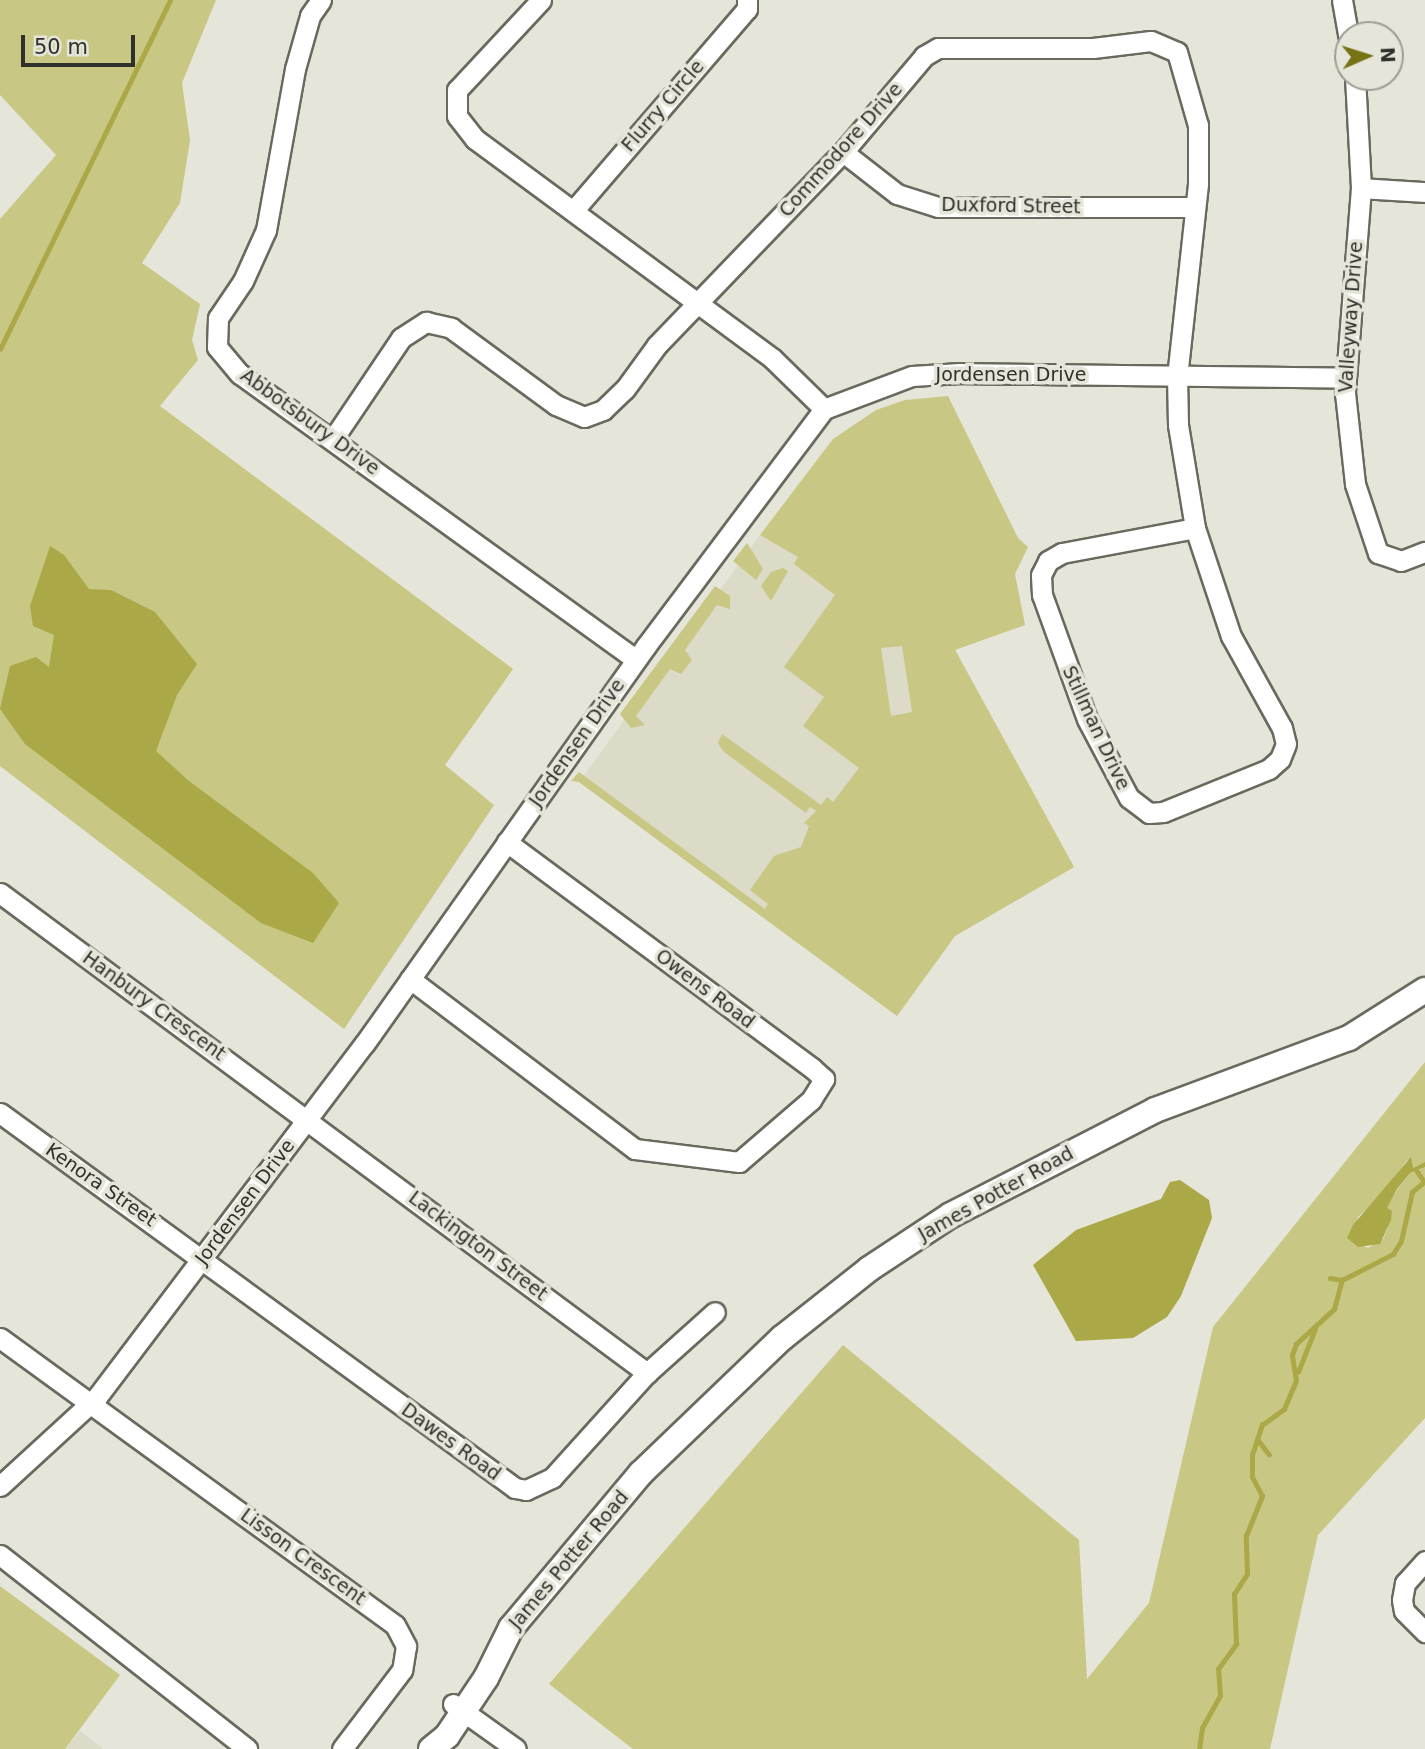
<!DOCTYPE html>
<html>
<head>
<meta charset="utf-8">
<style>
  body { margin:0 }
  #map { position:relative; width:1425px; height:1749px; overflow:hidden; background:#e5e5d9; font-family:"DejaVu Sans",sans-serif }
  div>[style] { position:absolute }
  .built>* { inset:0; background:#dbdbc7 }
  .green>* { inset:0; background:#c8c783 }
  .water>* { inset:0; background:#aba847 }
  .stream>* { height:4.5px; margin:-2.25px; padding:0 2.25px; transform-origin:2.25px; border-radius:2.25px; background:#aba847 }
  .roads { filter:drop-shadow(2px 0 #69695e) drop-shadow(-2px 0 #69695e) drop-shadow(0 2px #69695e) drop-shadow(0 -2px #69695e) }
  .minor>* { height:19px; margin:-9.5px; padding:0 9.5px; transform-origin:9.5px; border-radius:9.5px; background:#fff }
  .major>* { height:24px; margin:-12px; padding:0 12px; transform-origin:12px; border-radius:12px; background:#fff }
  span { translate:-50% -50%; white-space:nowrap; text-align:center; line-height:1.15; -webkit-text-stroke:7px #e5e5d9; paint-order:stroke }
  .street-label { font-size:19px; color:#30302c }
  .north { position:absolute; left:1334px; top:21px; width:70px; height:70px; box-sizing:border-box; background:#e5e5d9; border:2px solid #9d9d94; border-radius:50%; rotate:87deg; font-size:19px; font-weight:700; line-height:28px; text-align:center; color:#30302c }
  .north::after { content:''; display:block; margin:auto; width:24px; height:32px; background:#767317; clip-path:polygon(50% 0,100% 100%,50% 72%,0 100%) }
  .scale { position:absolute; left:21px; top:35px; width:114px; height:32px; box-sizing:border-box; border:4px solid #30302c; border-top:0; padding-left:9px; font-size:21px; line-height:24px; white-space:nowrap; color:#30302c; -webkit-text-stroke:5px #e5e5d9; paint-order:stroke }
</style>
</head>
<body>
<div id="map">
  <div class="built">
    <div style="clip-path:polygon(760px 535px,955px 649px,1074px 867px,955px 936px,897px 1016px,579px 782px)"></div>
    <div style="clip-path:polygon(80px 1731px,103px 1749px,65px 1749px)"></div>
  </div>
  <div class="green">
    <div style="clip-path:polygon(0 0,216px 0,182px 83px,190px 140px,180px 203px,142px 263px,200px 304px,192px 340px,198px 360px,160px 406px,513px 669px,445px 765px,494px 805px,344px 1029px,0 766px,0 219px,56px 155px,0 95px)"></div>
    <div style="clip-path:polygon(evenodd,948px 396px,1018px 538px,1028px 547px,1015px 574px,1025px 625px,955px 650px,1074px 867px,955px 936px,897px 1016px,579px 782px,571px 781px,579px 772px,765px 909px,768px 904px,750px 890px,774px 856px,801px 847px,809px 826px,804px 823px,816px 811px,810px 807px,806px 813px,723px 751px,718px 743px,722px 734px,821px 805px,827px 797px,833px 802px,859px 768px,803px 726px,824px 697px,784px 667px,835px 595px,794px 564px,798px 557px,760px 535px,833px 439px,876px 410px,905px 400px,948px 396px,902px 646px,912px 712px,891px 716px,881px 648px,902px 646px)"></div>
    <div style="clip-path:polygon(747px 543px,763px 569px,756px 580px,733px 561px)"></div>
    <div style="clip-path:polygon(783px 568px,788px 571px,771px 601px,761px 586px,771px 572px)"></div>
    <div style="clip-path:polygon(715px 586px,730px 596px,730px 609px,717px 605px,685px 650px,692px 660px,681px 674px,670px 669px,636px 716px,645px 725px,631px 728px,620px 714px)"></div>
    <div style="clip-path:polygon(1425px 1062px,1425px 1162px,1413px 1168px,1407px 1160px,1386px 1191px,1358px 1217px,1355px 1242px,1368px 1248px,1383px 1239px,1388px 1228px,1386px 1209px,1397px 1190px,1410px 1173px,1425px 1167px,1425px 1418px,1318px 1535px,1270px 1749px,633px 1749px,549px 1684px,843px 1345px,1079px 1540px,1087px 1679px,1149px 1603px,1213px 1327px)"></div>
    <div style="clip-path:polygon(0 1586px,120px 1675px,65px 1749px,0 1749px)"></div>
  </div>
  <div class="water">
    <div style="clip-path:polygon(50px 546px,64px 555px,89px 589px,111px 590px,155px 612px,197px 664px,177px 695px,156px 751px,189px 781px,313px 873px,339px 903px,313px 943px,261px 923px,25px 744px,0 709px,10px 666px,36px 657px,49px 667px,54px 635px,33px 626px,30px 606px)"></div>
    <div style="clip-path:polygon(1411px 1157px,1413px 1168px,1425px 1162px,1425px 1167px,1410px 1173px,1397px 1189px,1387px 1208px,1392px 1211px,1391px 1220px,1380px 1244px,1358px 1247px,1347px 1238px,1353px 1225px)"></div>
    <div style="clip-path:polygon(1180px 1180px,1209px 1200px,1212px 1218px,1181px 1296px,1167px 1317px,1133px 1338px,1076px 1341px,1033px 1265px,1076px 1230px,1161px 1199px,1170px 1182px)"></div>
  </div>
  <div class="stream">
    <div style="left:0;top:349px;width:388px;rotate:-64deg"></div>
    <div style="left:1417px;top:1171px;width:12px;rotate:55deg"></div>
    <div style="left:1330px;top:1278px;width:12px;rotate:9deg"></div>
    <div style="left:1298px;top:1372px;width:46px;rotate:-68.4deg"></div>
    <div style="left:1258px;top:1440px;width:18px;rotate:52deg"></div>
    <div style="left:1199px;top:1749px;width:21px;rotate:-82deg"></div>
    <div style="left:1202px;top:1728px;width:37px;rotate:-61deg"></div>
    <div style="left:1220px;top:1696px;width:27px;rotate:-94deg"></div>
    <div style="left:1218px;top:1669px;width:31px;rotate:-54deg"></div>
    <div style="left:1236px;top:1644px;width:50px;rotate:-92.3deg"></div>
    <div style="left:1234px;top:1594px;width:24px;rotate:-57deg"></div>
    <div style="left:1247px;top:1574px;width:38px;rotate:-92deg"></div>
    <div style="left:1246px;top:1536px;width:43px;rotate:-68.2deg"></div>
    <div style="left:1262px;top:1496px;width:21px;rotate:-118deg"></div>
    <div style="left:1252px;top:1477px;width:22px;rotate:-90deg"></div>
    <div style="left:1252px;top:1455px;width:32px;rotate:-72deg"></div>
    <div style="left:1262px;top:1425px;width:27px;rotate:-36deg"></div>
    <div style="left:1284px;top:1409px;width:30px;rotate:-67deg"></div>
    <div style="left:1296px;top:1381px;width:26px;rotate:-99deg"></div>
    <div style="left:1292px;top:1355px;width:12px;rotate:-70deg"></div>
    <div style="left:1296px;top:1344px;width:52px;rotate:-42.6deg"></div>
    <div style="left:1334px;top:1309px;width:30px;rotate:-75deg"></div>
    <div style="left:1342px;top:1280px;width:57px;rotate:-27deg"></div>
    <div style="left:1393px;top:1254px;width:15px;rotate:-58deg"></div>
    <div style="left:1401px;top:1241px;width:50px;rotate:-77.3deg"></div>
    <div style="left:1412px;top:1192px;width:17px;rotate:-40deg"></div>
  </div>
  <div class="roads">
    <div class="minor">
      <div style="left:321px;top:0;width:19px;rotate:125deg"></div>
      <div style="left:310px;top:16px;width:55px;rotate:105.8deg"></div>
      <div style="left:295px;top:69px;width:164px;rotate:100.2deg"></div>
      <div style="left:266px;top:230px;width:56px;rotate:114.3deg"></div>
      <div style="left:243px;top:281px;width:45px;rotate:124deg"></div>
      <div style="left:218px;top:318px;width:29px;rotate:92deg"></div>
      <div style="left:217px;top:347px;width:35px;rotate:50deg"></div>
      <div style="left:240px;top:374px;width:488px;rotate:35.8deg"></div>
      <div style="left:541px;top:0;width:123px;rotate:133deg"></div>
      <div style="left:457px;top:90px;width:26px;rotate:90deg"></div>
      <div style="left:457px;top:116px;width:29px;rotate:52deg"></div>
      <div style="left:475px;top:139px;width:370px;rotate:36.4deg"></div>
      <div style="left:773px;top:359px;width:71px;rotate:44.4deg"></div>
      <div style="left:1342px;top:0;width:36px;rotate:80deg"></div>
      <div style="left:1355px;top:77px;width:111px;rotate:86.9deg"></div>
      <div style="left:1361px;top:188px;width:206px;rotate:94.5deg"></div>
      <div style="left:1345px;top:393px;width:92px;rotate:83.7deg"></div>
      <div style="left:1355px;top:484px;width:73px;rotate:71.6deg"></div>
      <div style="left:1378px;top:553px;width:24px;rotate:19deg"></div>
      <div style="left:1401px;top:561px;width:26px;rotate:-21deg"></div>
      <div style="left:843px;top:152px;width:68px;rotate:37.9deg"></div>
      <div style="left:897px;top:194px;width:43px;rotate:17.6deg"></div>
      <div style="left:938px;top:207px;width:257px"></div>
      <div style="left:1361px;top:188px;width:64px;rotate:3.6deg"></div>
      <div style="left:573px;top:211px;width:267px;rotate:-49.3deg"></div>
      <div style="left:747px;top:9px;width:9px;rotate:-90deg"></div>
      <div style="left:333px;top:439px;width:122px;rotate:-56deg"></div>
      <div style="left:401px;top:338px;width:30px;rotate:-33deg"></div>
      <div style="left:426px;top:322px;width:26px;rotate:13deg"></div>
      <div style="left:451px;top:328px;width:130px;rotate:36.3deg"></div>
      <div style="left:556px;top:405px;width:30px;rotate:23deg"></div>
      <div style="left:584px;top:417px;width:20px;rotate:-20deg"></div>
      <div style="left:603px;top:410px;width:30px;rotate:-44deg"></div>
      <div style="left:625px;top:389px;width:54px;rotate:-54deg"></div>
      <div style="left:657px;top:345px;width:268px;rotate:-46.1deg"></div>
      <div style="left:843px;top:152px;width:126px;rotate:-49.8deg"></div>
      <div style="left:924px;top:56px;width:16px;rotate:-30deg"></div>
      <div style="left:938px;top:48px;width:155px"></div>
      <div style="left:1093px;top:48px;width:58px;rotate:-6.9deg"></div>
      <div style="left:1151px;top:41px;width:28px;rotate:23deg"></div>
      <div style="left:1177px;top:52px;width:76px;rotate:74deg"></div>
      <div style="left:1198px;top:125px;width:59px;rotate:90deg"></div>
      <div style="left:1198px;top:184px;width:193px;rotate:96.2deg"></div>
      <div style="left:1177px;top:376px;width:49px;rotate:88.8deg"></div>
      <div style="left:1178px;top:425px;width:104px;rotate:80.6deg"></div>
      <div style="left:1195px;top:528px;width:114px;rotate:71.6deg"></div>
      <div style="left:1231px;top:636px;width:105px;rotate:61deg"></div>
      <div style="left:1282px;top:728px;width:16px;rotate:76deg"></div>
      <div style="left:1286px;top:744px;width:16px;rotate:112deg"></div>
      <div style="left:1280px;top:759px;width:15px;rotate:138deg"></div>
      <div style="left:1269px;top:769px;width:114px;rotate:157.9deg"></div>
      <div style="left:1163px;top:812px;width:14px;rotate:176deg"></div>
      <div style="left:1149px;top:813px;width:25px;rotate:-143deg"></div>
      <div style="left:1129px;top:798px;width:89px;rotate:-118deg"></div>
      <div style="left:1087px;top:719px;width:132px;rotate:-109.9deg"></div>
      <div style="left:1042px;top:595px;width:20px;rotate:-93deg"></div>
      <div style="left:1041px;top:575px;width:16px;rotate:-63deg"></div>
      <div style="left:1048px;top:561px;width:16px;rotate:-30deg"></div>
      <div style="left:1062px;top:553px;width:135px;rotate:-10.6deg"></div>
      <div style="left:0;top:893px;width:806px;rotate:36.57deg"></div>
      <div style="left:410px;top:979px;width:282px;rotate:37.1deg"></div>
      <div style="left:635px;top:1149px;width:105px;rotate:7.1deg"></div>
      <div style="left:739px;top:1162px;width:95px;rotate:-40.7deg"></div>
      <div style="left:811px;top:1100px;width:25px;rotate:-58deg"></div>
      <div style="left:824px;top:1079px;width:16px;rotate:-137deg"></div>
      <div style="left:812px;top:1068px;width:380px;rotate:-143.5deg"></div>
      <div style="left:0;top:1113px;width:637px;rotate:36.06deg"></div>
      <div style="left:515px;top:1488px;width:11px;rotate:10deg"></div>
      <div style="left:526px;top:1490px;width:29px;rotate:-25deg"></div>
      <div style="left:552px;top:1478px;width:142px;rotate:-47.9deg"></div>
      <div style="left:647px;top:1373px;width:91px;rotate:-41.9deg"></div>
      <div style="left:0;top:1338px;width:488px;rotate:36deg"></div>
      <div style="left:395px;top:1625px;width:24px;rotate:62deg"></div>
      <div style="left:406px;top:1646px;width:24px;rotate:99deg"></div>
      <div style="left:402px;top:1670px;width:99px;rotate:127.2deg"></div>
      <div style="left:0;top:1486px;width:132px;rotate:-42.5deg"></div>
      <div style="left:97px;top:1397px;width:444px;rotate:-52.9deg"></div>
      <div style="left:365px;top:1043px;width:486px;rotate:-54.7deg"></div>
      <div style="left:646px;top:646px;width:296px;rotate:-53.1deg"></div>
      <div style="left:824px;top:409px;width:94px;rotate:-20.6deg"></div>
      <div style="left:912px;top:376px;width:48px;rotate:-3.6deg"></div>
      <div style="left:960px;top:373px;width:386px;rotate:0.7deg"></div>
      <div style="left:0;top:1555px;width:314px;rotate:38.1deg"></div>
      <div style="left:1425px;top:1561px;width:30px;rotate:132deg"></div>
      <div style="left:1405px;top:1583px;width:17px;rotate:100deg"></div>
      <div style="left:1402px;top:1600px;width:11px;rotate:80deg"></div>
      <div style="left:1404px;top:1611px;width:30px;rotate:45deg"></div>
      <div style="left:453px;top:1704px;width:77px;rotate:35.5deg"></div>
    </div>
    <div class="major">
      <div style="left:431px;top:1749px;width:21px;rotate:-39deg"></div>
      <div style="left:447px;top:1736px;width:70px;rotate:-56.1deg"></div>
      <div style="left:486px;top:1678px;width:56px;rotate:-63.4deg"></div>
      <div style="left:511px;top:1628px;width:202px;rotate:-50deg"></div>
      <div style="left:641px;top:1473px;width:195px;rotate:-43.8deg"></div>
      <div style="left:782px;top:1338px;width:111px;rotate:-38.4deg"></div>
      <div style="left:869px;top:1269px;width:98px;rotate:-33.4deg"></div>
      <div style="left:951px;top:1215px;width:229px;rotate:-27.2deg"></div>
      <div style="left:1155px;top:1110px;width:207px;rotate:-20.4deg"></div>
      <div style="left:1349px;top:1038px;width:90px;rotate:-32.3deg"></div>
    </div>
  </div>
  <div class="street-label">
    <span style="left:663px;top:106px;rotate:-49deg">Flurry Circle</span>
    <span style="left:841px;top:150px;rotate:-48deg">Commodore Drive</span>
    <span style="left:1011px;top:206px;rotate:1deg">Duxford Street</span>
    <span style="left:1351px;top:317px;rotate:-86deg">Valleyway Drive</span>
    <span style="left:1011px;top:375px">Jordensen Drive</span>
    <span style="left:310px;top:422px;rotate:36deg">Abbotsbury Drive</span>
    <span style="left:1096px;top:728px;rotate:65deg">Stillman Drive</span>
    <span style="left:577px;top:743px;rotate:-55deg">Jordensen Drive</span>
    <span style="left:705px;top:989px;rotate:37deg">Owens Road</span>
    <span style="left:154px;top:1006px;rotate:36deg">Hanbury Crescent</span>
    <span style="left:101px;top:1185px;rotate:35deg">Kenora Street</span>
    <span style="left:996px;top:1194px;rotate:-29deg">James Potter Road</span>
    <span style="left:245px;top:1202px;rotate:-53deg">Jordensen Drive</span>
    <span style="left:478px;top:1246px;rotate:37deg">Lackington Street</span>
    <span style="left:451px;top:1442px;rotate:36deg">Dawes Road</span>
    <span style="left:303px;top:1557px;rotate:36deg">Lisson Crescent</span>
    <span style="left:569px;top:1560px;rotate:-50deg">James Potter Road</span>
  </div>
  <div class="north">N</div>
  <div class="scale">50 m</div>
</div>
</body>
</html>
